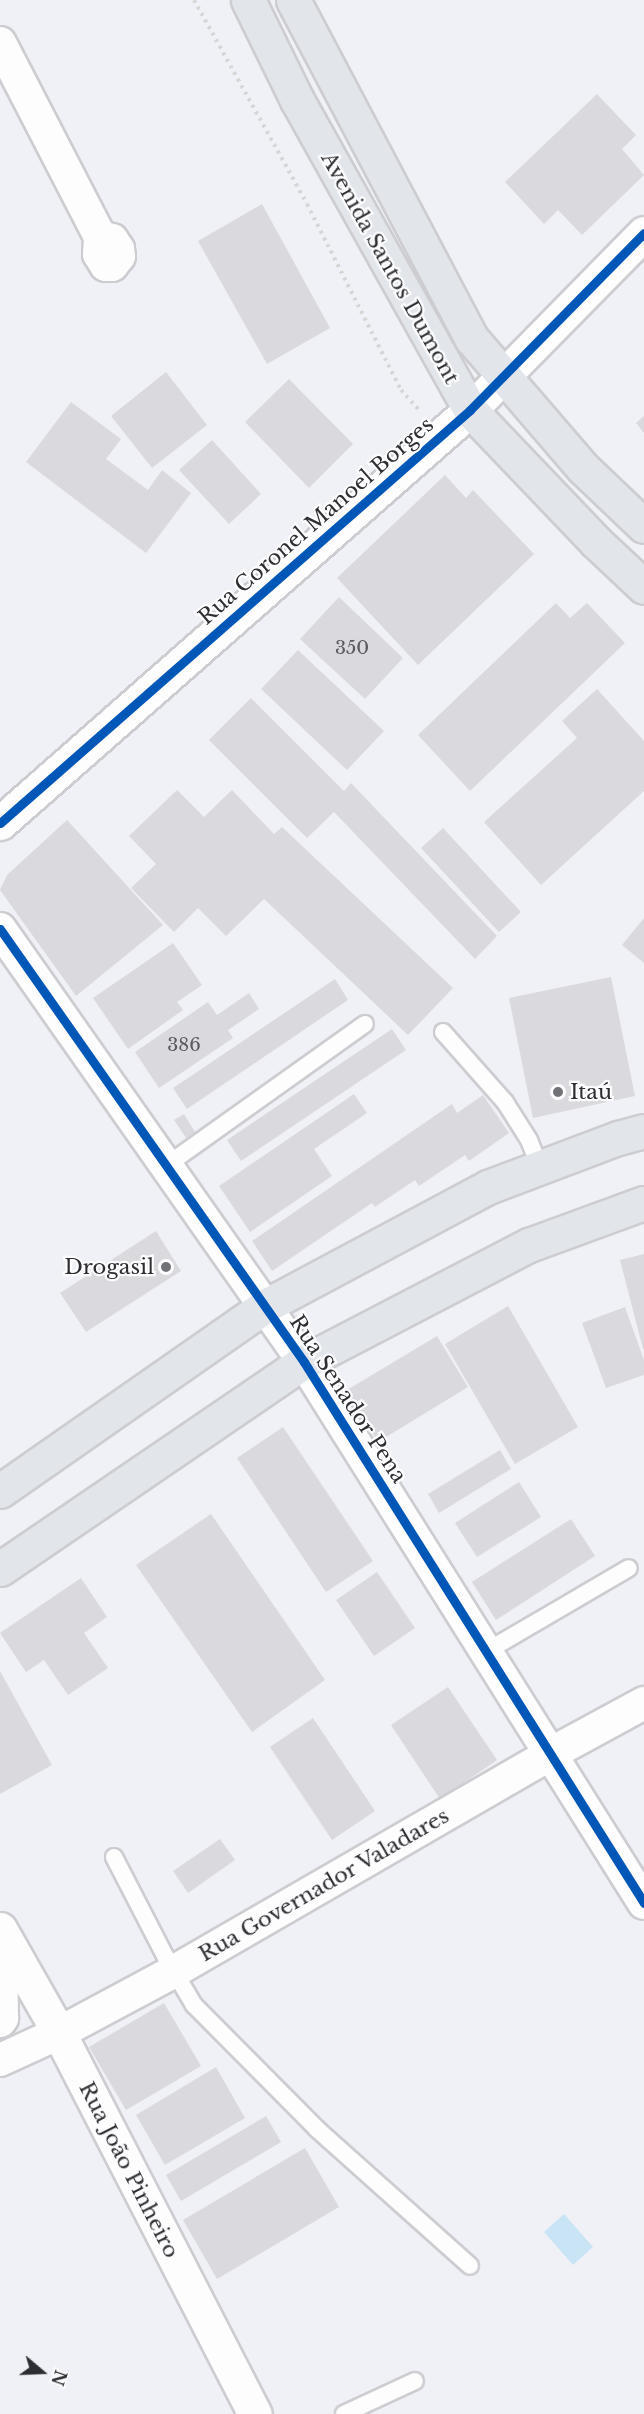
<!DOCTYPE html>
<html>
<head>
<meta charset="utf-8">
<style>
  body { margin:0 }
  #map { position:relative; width:644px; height:2414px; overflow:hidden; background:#f0f1f6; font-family:"Libre Baskerville",serif }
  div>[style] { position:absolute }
  .water>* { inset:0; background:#c9e5f5 }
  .building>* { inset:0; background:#dad9dd }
  .path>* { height:4px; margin-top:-2px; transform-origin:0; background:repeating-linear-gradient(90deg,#d6d6d7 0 3px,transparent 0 7.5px) }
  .roads { filter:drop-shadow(2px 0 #cdcdd1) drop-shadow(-2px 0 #cdcdd1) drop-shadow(0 2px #cdcdd1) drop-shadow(0 -2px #cdcdd1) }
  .lane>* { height:16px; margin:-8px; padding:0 8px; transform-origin:8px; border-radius:8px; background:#fdfdfe }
  .street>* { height:32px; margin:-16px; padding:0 16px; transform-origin:16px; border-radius:16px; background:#fdfdfe }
  .secondary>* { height:33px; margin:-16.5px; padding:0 16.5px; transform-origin:16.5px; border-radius:16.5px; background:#fdfdfe }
  .primary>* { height:33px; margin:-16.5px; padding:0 16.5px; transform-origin:16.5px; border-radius:16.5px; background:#e2e6eb }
  .cycleway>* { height:9px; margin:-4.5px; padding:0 4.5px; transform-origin:4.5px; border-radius:4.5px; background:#0057b8 }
  .dots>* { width:16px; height:16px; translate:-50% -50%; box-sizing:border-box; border:3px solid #fdfdff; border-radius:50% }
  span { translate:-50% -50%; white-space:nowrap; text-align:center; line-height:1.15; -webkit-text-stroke:4.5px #fdfdff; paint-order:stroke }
  .number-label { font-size:18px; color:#5a5a5e }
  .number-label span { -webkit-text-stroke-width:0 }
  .street-label { font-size:21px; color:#2d2e31 }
  .poi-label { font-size:21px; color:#2d2e31 }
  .left { translate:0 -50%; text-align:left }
  .right { translate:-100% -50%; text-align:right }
  .north { position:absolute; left:12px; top:2342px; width:60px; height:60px; -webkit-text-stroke:4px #fdfdff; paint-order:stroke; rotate:109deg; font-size:16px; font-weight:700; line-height:24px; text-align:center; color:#2d2e31 }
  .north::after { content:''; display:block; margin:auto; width:21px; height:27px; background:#2d2e31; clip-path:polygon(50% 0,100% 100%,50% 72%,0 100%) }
</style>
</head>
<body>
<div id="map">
  <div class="water">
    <div style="clip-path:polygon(564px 2214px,593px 2247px,573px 2265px,544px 2232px)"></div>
  </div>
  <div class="building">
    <div style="clip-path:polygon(597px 94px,636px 135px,622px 149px,644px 175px,582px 235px,558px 210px,544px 224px,505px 182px)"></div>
    <div style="clip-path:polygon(262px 204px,330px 328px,267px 364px,198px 241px)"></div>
    <div style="clip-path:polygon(166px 372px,207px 425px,152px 468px,111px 416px)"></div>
    <div style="clip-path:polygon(289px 379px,353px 444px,309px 488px,245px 422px)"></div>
    <div style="clip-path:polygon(71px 402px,121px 439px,106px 459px,148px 490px,162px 470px,191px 493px,146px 553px,26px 462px)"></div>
    <div style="clip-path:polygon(644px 416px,644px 433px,636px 423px)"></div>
    <div style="clip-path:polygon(212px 440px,261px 494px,229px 524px,179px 470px)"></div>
    <div style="clip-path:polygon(445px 475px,466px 498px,473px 490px,534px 554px,418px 665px,337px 578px)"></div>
    <div style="clip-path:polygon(339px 597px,403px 658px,365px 699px,300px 639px)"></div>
    <div style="clip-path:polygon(556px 603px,570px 618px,587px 603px,625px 643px,470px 791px,418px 735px)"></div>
    <div style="clip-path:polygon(298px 650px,384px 731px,347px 770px,261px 689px)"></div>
    <div style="clip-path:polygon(597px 689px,644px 741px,644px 791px,541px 885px,484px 822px,577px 738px,562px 721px)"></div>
    <div style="clip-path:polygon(251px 698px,344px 791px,351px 783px,497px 936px,475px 959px,334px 812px,307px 838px,209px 740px)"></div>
    <div style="clip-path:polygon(177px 790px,204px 817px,232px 790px,274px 834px,282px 827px,453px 988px,408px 1035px,264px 899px,226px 936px,198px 908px,174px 932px,131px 888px,156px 864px,129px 836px)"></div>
    <div style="clip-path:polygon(67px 820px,163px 925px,76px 996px,0 890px,7px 875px)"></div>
    <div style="clip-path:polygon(443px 828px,521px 912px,499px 932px,421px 848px)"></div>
    <div style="clip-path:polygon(644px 918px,644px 963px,622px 945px)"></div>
    <div style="clip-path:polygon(173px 943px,202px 985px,177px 1002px,183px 1010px,128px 1049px,93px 998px)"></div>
    <div style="clip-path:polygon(611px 977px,635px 1096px,533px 1118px,509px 998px)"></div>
    <div style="clip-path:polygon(335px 979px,348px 1000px,187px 1109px,173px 1088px)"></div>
    <div style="clip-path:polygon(249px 993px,259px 1009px,228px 1030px,233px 1038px,159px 1088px,135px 1052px,208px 1002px,217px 1015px)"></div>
    <div style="clip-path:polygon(392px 1029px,406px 1050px,241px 1161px,227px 1140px)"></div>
    <div style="clip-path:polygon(354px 1094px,367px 1113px,314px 1149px,332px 1176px,250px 1232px,219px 1186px)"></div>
    <div style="clip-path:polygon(483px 1095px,509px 1133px,469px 1161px,465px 1155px,419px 1186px,415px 1180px,375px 1207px,372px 1203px,272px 1271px,252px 1241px,452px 1104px,457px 1113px)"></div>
    <div style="clip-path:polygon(184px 1114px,195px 1132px,186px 1138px,174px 1120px)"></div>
    <div style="clip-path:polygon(156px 1231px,181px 1271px,86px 1332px,60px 1293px)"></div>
    <div style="clip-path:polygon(644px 1254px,644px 1349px,643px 1349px,620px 1260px)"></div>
    <div style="clip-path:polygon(508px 1306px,578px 1427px,515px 1464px,445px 1344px)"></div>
    <div style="clip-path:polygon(625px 1307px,644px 1360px,644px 1375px,606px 1388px,582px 1323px)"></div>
    <div style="clip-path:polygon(437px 1336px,468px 1387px,378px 1442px,347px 1390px)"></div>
    <div style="clip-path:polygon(283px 1427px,373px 1561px,326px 1592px,237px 1458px)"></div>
    <div style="clip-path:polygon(500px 1450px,511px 1469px,439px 1513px,428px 1494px)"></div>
    <div style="clip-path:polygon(519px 1482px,541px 1517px,477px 1557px,455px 1523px)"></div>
    <div style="clip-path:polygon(211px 1514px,325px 1680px,252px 1732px,136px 1565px)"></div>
    <div style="clip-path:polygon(571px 1519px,595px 1556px,496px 1620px,472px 1582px)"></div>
    <div style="clip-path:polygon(377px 1572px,415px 1628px,374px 1656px,336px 1600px)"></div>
    <div style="clip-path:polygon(81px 1578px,107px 1617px,84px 1633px,108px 1668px,68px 1695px,44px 1660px,26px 1672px,0 1633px)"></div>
    <div style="clip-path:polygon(0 1671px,52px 1765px,0 1794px)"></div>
    <div style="clip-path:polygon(448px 1687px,497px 1760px,440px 1799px,391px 1725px)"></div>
    <div style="clip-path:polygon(313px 1718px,375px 1811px,332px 1840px,270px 1747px)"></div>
    <div style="clip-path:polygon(220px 1839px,235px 1860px,188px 1893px,173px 1871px)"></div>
    <div style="clip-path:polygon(164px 2003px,201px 2066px,126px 2110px,89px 2047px)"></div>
    <div style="clip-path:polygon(216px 2067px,245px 2118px,165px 2165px,136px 2115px)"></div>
    <div style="clip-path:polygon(266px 2116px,281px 2142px,181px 2201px,166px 2175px)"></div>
    <div style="clip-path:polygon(305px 2148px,339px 2207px,217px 2279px,183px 2220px)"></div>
  </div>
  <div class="path">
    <div style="left:194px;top:0;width:233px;rotate:61deg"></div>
    <div style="left:307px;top:204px;width:208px;rotate:63.2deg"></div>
    <div style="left:401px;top:390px;width:27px;rotate:48deg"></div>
  </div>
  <div class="roads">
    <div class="lane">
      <div style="left:443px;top:1032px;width:94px;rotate:48.5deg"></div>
      <div style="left:505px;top:1102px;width:45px;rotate:57.7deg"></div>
      <div style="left:529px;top:1140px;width:29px;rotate:68deg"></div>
      <div style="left:167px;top:1165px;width:243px;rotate:-35.5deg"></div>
      <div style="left:487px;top:1651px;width:164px;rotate:-30.3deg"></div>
      <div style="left:114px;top:1857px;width:111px;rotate:62.7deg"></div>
      <div style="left:165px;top:1956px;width:57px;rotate:59.4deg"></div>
      <div style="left:194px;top:2005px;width:175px;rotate:45.2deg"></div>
      <div style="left:317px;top:2129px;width:205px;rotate:41.8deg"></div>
      <div style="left:344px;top:2414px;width:78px;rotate:-24.9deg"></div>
    </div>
    <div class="street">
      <div style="left:0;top:43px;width:218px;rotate:62.7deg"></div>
      <div style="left:100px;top:237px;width:17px;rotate:93deg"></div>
      <div style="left:99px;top:254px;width:13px;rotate:58deg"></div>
      <div style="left:106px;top:265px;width:6px"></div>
      <div style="left:112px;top:265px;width:11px;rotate:-52deg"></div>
      <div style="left:119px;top:256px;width:7px;rotate:-98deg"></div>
      <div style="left:118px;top:249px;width:11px;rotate:-124deg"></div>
      <div style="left:112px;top:240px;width:12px;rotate:-166deg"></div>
      <div style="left:0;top:929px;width:529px;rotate:54.93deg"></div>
      <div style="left:304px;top:1362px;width:639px;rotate:57.85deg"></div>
      <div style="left:0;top:2021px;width:4px;rotate:-56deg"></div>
      <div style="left:2px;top:2018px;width:87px;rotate:-90.7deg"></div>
      <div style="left:0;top:2060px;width:65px;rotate:-24.6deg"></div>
      <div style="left:59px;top:2033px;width:129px;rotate:-28.2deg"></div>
      <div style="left:173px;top:1972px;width:438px;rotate:-30deg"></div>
      <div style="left:552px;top:1753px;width:105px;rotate:-28.5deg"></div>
    </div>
    <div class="secondary">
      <div style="left:0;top:823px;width:626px;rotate:-41.31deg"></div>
      <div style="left:470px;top:410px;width:248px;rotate:-45.5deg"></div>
      <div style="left:0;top:1929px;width:120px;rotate:60.4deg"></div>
      <div style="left:59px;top:2033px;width:428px;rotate:62.8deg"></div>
    </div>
    <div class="primary">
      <div style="left:248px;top:0;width:111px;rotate:63.9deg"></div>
      <div style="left:297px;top:100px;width:355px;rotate:60.8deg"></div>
      <div style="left:470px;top:410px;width:181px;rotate:46.3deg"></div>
      <div style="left:595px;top:541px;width:67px;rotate:43.2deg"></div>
      <div style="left:293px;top:0;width:383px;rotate:62.2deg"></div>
      <div style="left:472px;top:339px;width:170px;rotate:49.3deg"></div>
      <div style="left:583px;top:468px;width:84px;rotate:43.6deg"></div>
      <div style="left:0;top:1491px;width:325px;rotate:-34.9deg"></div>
      <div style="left:267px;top:1305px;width:251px;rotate:-28.1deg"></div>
      <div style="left:488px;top:1187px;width:139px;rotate:-20.7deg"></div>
      <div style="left:618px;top:1138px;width:27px;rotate:-15deg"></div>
      <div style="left:0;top:1569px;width:368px;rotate:-34.3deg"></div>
      <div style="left:304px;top:1362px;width:254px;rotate:-27.5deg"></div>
      <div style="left:529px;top:1245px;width:122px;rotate:-20.1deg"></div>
    </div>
  </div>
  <div class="cycleway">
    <div style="left:0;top:823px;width:626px;rotate:-41.31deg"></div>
    <div style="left:470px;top:410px;width:248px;rotate:-45.5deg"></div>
    <div style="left:0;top:929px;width:529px;rotate:54.93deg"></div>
    <div style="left:304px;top:1362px;width:639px;rotate:57.85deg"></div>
  </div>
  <div class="dots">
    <div style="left:558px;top:1092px;background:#717276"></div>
    <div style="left:166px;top:1267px;background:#717276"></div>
  </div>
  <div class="number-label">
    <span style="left:352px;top:648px">350</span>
    <span style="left:184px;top:1045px">386</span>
  </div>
  <div class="street-label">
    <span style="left:390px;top:268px;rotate:61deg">Avenida Santos Dumont</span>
    <span style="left:316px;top:521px;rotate:-41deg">Rua Coronel Manoel Borges</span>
    <span style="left:348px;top:1399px;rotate:57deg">Rua Senador Pena</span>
    <span style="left:324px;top:1885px;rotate:-30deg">Rua Governador Valadares</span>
    <span style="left:129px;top:2170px;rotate:63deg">Rua João Pinheiro</span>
  </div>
  <div class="poi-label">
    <span class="left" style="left:570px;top:1092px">Itaú</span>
    <span class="right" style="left:154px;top:1267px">Drogasil</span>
  </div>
  <div class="north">N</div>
</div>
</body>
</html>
